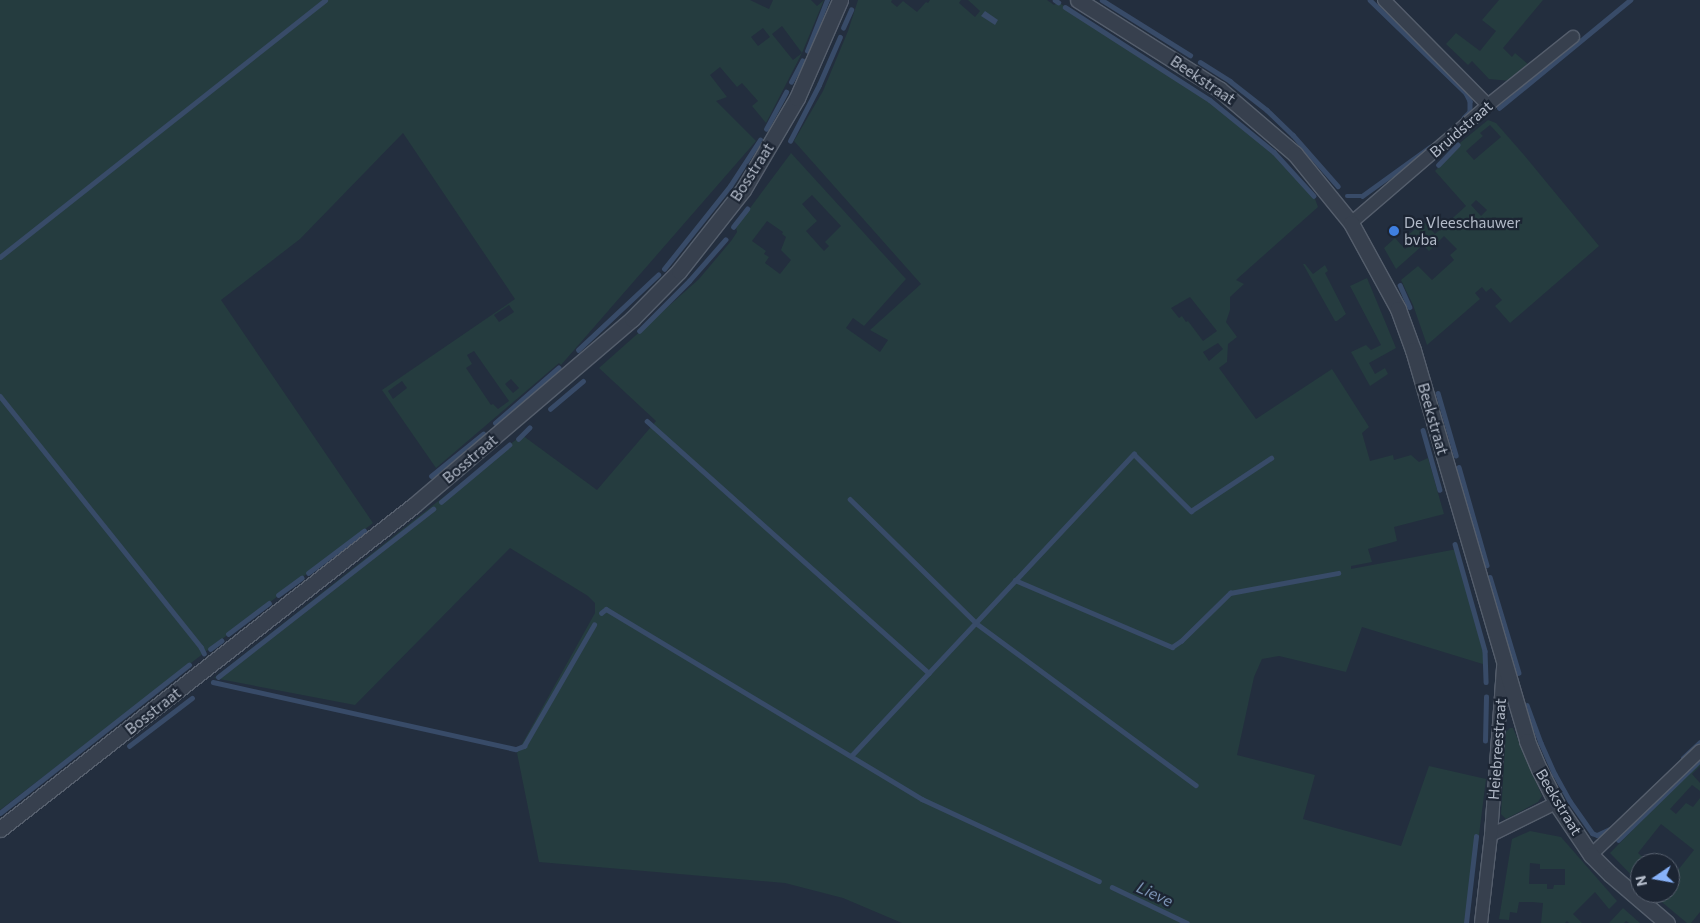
<!DOCTYPE html>
<html>
<head>
<meta charset="utf-8">
<style>
  body { margin:0 }
  #map { position:relative; width:1700px; height:923px; overflow:hidden; background:#232e3e; font-family:Commissioner,sans-serif }
  div>[style] { position:absolute }
  .green>* { inset:0; background:#253c3f }
  .water>* { inset:0; background:#384b68 }
  .stream>* { height:4.5px; margin:-2.25px; padding:0 2.25px; transform-origin:2.25px; border-radius:2.25px; background:#384b68 }
  .roads { filter:drop-shadow(1px 0 #555e6c) drop-shadow(-1px 0 #555e6c) drop-shadow(0 1px #555e6c) drop-shadow(0 -1px #555e6c) }
  .minor>* { height:12px; margin:-6px; padding:0 6px; transform-origin:6px; border-radius:6px; background:#37404e }
  .tertiary>* { height:15px; margin:-7.5px; padding:0 7.5px; transform-origin:7.5px; border-radius:7.5px; background:#37404e }
  .dots>* { width:14px; height:14px; translate:-50% -50%; box-sizing:border-box; border:2px solid #1c2533; border-radius:50% }
  span { translate:-50% -50%; white-space:nowrap; text-align:center; line-height:1.15; -webkit-text-stroke:4.5px #1c2533; paint-order:stroke }
  .street-label { font-size:15px; color:#b3bbc9 }
  .poi-label { font-size:15px; color:#b3bbc9 }
  .left { translate:0 -50%; text-align:left }
  .water-label { font-size:16px; color:#7a91b2; font-style:italic }
  .north { position:absolute; left:1630px; top:853px; width:50px; height:50px; box-sizing:border-box; background:#1c2533; border:1px solid #58616f; border-radius:50%; rotate:258deg; font-size:14px; font-weight:700; line-height:20px; text-align:center; color:#b3bbc9 }
  .north::after { content:''; display:block; margin:auto; width:18px; height:22px; background:#87b2fa; clip-path:polygon(50% 0,100% 100%,50% 72%,0 100%) }
</style>
</head>
<body>
<div id="map">
  <div class="green">
    <div style="clip-path:polygon(evenodd,0 0,750px 0,769px 9px,773px 0,811px 0,817px 6px,824px 0,802px 53px,766px 123px,752px 106px,758px 101px,742px 83px,737px 87px,720px 67px,710px 75px,727px 97px,716px 101px,756px 141px,561px 365px,559px 363px,436px 468px,382px 390px,515px 299px,403px 133px,300px 239px,221px 300px,373px 523px,0 810px,0 0,782px 26px,802px 53px,793px 60px,772px 34px,782px 26px,0 0,763px 28px,770px 37px,758px 46px,751px 37px,763px 28px,0 0,509px 305px,514px 312px,499px 322px,494px 315px,509px 305px,0 0,474px 351px,509px 401px,498px 409px,493px 404px,491px 405px,466px 368px,472px 364px,467px 355px,474px 351px,0 0,511px 379px,519px 388px,513px 393px,505px 384px,511px 379px,0 0,402px 381px,407px 388px,393px 399px,388px 391px,402px 381px)"></div>
    <div style="clip-path:polygon(evenodd,858px 0,892px 0,891px 2px,897px 7px,903px 1px,917px 12px,926px 2px,928px 3px,930px 0,961px 0,959px 3px,975px 17px,980px 11px,968px 0,1047px 0,1054px 5px,1058px 2px,1210px 100px,1274px 152px,1314px 196px,1318px 207px,1236px 280px,1244px 284px,1230px 297px,1230px 310px,1226px 322px,1237px 337px,1228px 344px,1227px 362px,1219px 368px,1256px 419px,1332px 369px,1369px 427px,1362px 433px,1370px 461px,1393px 455px,1394px 460px,1411px 455px,1419px 462px,1428px 458px,1444px 514px,1394px 527px,1397px 541px,1368px 549px,1372px 562px,1351px 566px,1351px 569px,1457px 549px,1485px 651px,1486px 665px,1362px 627px,1346px 672px,1279px 656px,1262px 659px,1254px 677px,1237px 755px,1315px 775px,1303px 819px,1401px 846px,1429px 766px,1486px 779px,1468px 923px,902px 923px,843px 898px,785px 883px,539px 862px,517px 753px,595px 613px,595px 603px,588px 596px,510px 548px,355px 705px,214px 678px,522px 435px,597px 490px,656px 421px,599px 368px,699px 279px,731px 241px,737px 232px,736px 227px,791px 153px,906px 279px,864px 326px,853px 318px,846px 328px,880px 352px,888px 340px,870px 330px,921px 284px,794px 141px,823px 91px,848px 31px,858px 0,812px 195px,841px 226px,825px 242px,829px 246px,824px 251px,806px 231px,817px 221px,802px 204px,812px 195px,858px 0,767px 221px,783px 232px,782px 234px,786px 237px,781px 250px,791px 260px,780px 274px,765px 263px,769px 257px,764px 254px,766px 251px,752px 241px,767px 221px,858px 0,1190px 297px,1217px 331px,1203px 341px,1188px 321px,1186px 322px,1182px 316px,1179px 318px,1171px 308px,1190px 297px,858px 0,1218px 343px,1223px 349px,1209px 361px,1203px 352px,1218px 343px)"></div>
    <div style="clip-path:polygon(1499px 0,1543px 0,1503px 48px,1512px 57px,1515px 53px,1530px 66px,1511px 81px,1489px 79px,1472px 61px,1468px 65px,1446px 44px,1456px 33px,1480px 51px,1496px 31px,1482px 20px)"></div>
    <div style="clip-path:polygon(evenodd,1488px 120px,1496px 123px,1524px 155px,1599px 246px,1510px 323px,1495px 306px,1502px 300px,1491px 288px,1486px 292px,1482px 287px,1475px 293px,1480px 299px,1427px 345px,1413px 305px,1401px 280px,1418px 266px,1432px 280px,1454px 260px,1450px 255px,1457px 249px,1444px 236px,1429px 251px,1423px 245px,1396px 269px,1384px 248px,1395px 238px,1405px 249px,1414px 242px,1408px 235px,1424px 222px,1435px 234px,1466px 206px,1435px 171px,1461px 142px,1488px 120px,1490px 125px,1501px 137px,1474px 160px,1466px 151px,1483px 136px,1480px 133px,1490px 125px,1488px 120px,1476px 200px,1487px 210px,1481px 216px,1471px 205px,1476px 200px)"></div>
    <div style="clip-path:polygon(1303px 264px,1305px 264px,1313px 274px,1325px 265px,1328px 271px,1325px 273px,1346px 314px,1337px 321px,1335px 321px)"></div>
    <div style="clip-path:polygon(1367px 278px,1396px 348px,1369px 363px,1375px 374px,1385px 368px,1388px 374px,1370px 386px,1351px 352px,1366px 345px,1371px 350px,1381px 345px,1350px 286px)"></div>
    <div style="clip-path:polygon(1510px 728px,1513px 728px,1542px 796px,1538px 802px,1506px 819px,1501px 814px,1506px 732px)"></div>
    <div style="clip-path:polygon(1700px 762px,1700px 766px,1692px 774px,1700px 783px,1700px 791px,1692px 785px,1670px 809px,1676px 814px,1686px 803px,1693px 807px,1700px 798px,1700px 912px,1691px 923px,1687px 923px,1651px 893px,1670px 893px,1670px 864px,1678px 870px,1694px 850px,1661px 824px,1638px 853px,1649px 863px,1657px 853px,1669px 863px,1640px 863px,1640px 884px,1610px 853px)"></div>
    <div style="clip-path:polygon(evenodd,1530px 831px,1561px 837px,1617px 901px,1609px 909px,1595px 892px,1573px 914px,1582px 923px,1569px 923px,1567px 921px,1565px 923px,1541px 923px,1543px 903px,1532px 902px,1519px 902px,1517px 913px,1510px 912px,1509px 920px,1499px 919px,1512px 839px,1530px 831px,1530px 863px,1540px 864px,1540px 869px,1565px 869px,1565px 885px,1554px 885px,1553px 889px,1547px 889px,1547px 884px,1529px 884px,1530px 863px)"></div>
    <div style="clip-path:polygon(1623px 908px,1640px 923px,1629px 923px,1626px 921px,1624px 923px,1609px 923px)"></div>
  </div>
  <div class="water">
    <div style="clip-path:polygon(985px 11px,998px 20px,995px 25px,981px 16px)"></div>
  </div>
  <div class="stream">
    <div style="left:1055px;top:0;width:4px;rotate:34deg"></div>
    <div style="left:1102px;top:0;width:104px;rotate:32deg"></div>
    <div style="left:1370px;top:0;width:134px;rotate:44.1deg"></div>
    <div style="left:1466px;top:93px;width:9px;rotate:63deg"></div>
    <div style="left:1470px;top:101px;width:11px;rotate:90deg"></div>
    <div style="left:1470px;top:112px;width:8px;rotate:135deg"></div>
    <div style="left:1065px;top:7px;width:172px;rotate:32.7deg"></div>
    <div style="left:1210px;top:100px;width:82px;rotate:39.1deg"></div>
    <div style="left:1274px;top:152px;width:59px;rotate:47.7deg"></div>
    <div style="left:843px;top:28px;width:20px;rotate:-66deg"></div>
    <div style="left:807px;top:51px;width:55px;rotate:-68.6deg"></div>
    <div style="left:1200px;top:62px;width:36px;rotate:32deg"></div>
    <div style="left:1230px;top:81px;width:47px;rotate:38.1deg"></div>
    <div style="left:1267px;top:110px;width:36px;rotate:44deg"></div>
    <div style="left:1293px;top:135px;width:68px;rotate:48.6deg"></div>
    <div style="left:791px;top:82px;width:24px;rotate:-62deg"></div>
    <div style="left:1499px;top:108px;width:170px;rotate:-39.5deg"></div>
    <div style="left:766px;top:129px;width:42px;rotate:-61.6deg"></div>
    <div style="left:790px;top:141px;width:63px;rotate:-62.6deg"></div>
    <div style="left:819px;top:85px;width:52px;rotate:-66.4deg"></div>
    <div style="left:1438px;top:165px;width:28px;rotate:-46deg"></div>
    <div style="left:1347px;top:196px;width:15px"></div>
    <div style="left:1362px;top:196px;width:84px;rotate:-35.8deg"></div>
    <div style="left:733px;top:227px;width:23px;rotate:-52deg"></div>
    <div style="left:0;top:257px;width:414px;rotate:-38.3deg"></div>
    <div style="left:664px;top:269px;width:106px;rotate:-51.5deg"></div>
    <div style="left:730px;top:186px;width:55px;rotate:-56.9deg"></div>
    <div style="left:1400px;top:285px;width:24px;rotate:66deg"></div>
    <div style="left:639px;top:331px;width:71px;rotate:-45deg"></div>
    <div style="left:689px;top:281px;width:55px;rotate:-48.7deg"></div>
    <div style="left:578px;top:350px;width:110px;rotate:-43.2deg"></div>
    <div style="left:1438px;top:393px;width:65px;rotate:73.8deg"></div>
    <div style="left:0;top:396px;width:322px;rotate:51.3deg"></div>
    <div style="left:201px;top:647px;width:7px;rotate:63deg"></div>
    <div style="left:550px;top:409px;width:43px;rotate:-40.3deg"></div>
    <div style="left:647px;top:421px;width:378px;rotate:41.8deg"></div>
    <div style="left:495px;top:423px;width:84px;rotate:-41.1deg"></div>
    <div style="left:1423px;top:430px;width:62px;rotate:74.2deg"></div>
    <div style="left:518px;top:439px;width:16px;rotate:-45deg"></div>
    <div style="left:1459px;top:467px;width:102px;rotate:74.1deg"></div>
    <div style="left:431px;top:476px;width:67px;rotate:-38.9deg"></div>
    <div style="left:850px;top:499px;width:177px;rotate:44.5deg"></div>
    <div style="left:976px;top:623px;width:273px;rotate:36.4deg"></div>
    <div style="left:441px;top:502px;width:89px;rotate:-40deg"></div>
    <div style="left:1455px;top:544px;width:111px;rotate:74.3deg"></div>
    <div style="left:1485px;top:651px;width:31px;rotate:88deg"></div>
    <div style="left:308px;top:573px;width:70px;rotate:-36.9deg"></div>
    <div style="left:1490px;top:577px;width:100px;rotate:73.2deg"></div>
    <div style="left:1015px;top:580px;width:171px;rotate:23.1deg"></div>
    <div style="left:1172px;top:647px;width:11px;rotate:-34deg"></div>
    <div style="left:1181px;top:641px;width:69px;rotate:-44.4deg"></div>
    <div style="left:1230px;top:593px;width:110px;rotate:-10.5deg"></div>
    <div style="left:278px;top:595px;width:29px;rotate:-36deg"></div>
    <div style="left:601px;top:613px;width:6px;rotate:-39deg"></div>
    <div style="left:606px;top:609px;width:369px;rotate:31deg"></div>
    <div style="left:922px;top:799px;width:195px;rotate:24.9deg"></div>
    <div style="left:228px;top:634px;width:51px;rotate:-37.1deg"></div>
    <div style="left:210px;top:649px;width:14px;rotate:-36deg"></div>
    <div style="left:218px;top:677px;width:273px;rotate:-38deg"></div>
    <div style="left:213px;top:682px;width:310px;rotate:12.5deg"></div>
    <div style="left:516px;top:749px;width:9px;rotate:-21deg"></div>
    <div style="left:524px;top:746px;width:140px;rotate:-60deg"></div>
    <div style="left:1527px;top:705px;width:40px;rotate:69.8deg"></div>
    <div style="left:1541px;top:743px;width:34px;rotate:66deg"></div>
    <div style="left:1555px;top:774px;width:31px;rotate:61deg"></div>
    <div style="left:1570px;top:801px;width:39px;rotate:55deg"></div>
    <div style="left:1592px;top:833px;width:5px;rotate:22deg"></div>
    <div style="left:1597px;top:835px;width:19px;rotate:-25deg"></div>
    <div style="left:1485px;top:741px;width:44px;rotate:-88.7deg"></div>
    <div style="left:129px;top:746px;width:79px;rotate:-37.3deg"></div>
    <div style="left:851px;top:756px;width:414px;rotate:-46.9deg"></div>
    <div style="left:1134px;top:454px;width:81px;rotate:45deg"></div>
    <div style="left:1191px;top:511px;width:96px;rotate:-33.5deg"></div>
    <div style="left:1683px;top:758px;width:23px;rotate:-43deg"></div>
    <div style="left:0;top:813px;width:240px;rotate:-38.1deg"></div>
    <div style="left:1618px;top:840px;width:115px;rotate:-44.3deg"></div>
    <div style="left:1112px;top:887px;width:83px;rotate:25.6deg"></div>
    <div style="left:1466px;top:923px;width:87px;rotate:-83.4deg"></div>
  </div>
  <div class="roads">
    <div class="minor">
      <div style="left:1384px;top:0;width:148px;rotate:45.3deg"></div>
      <div style="left:1351px;top:223px;width:181px;rotate:-40.7deg"></div>
      <div style="left:1488px;top:105px;width:109px;rotate:-38.7deg"></div>
      <div style="left:1491px;top:835px;width:72px;rotate:-26.2deg"></div>
      <div style="left:1591px;top:855px;width:151px;rotate:-43.7deg"></div>
      <div style="left:1481px;top:923px;width:89px;rotate:-83.5deg"></div>
      <div style="left:1491px;top:835px;width:169px;rotate:-85.9deg"></div>
    </div>
    <div class="tertiary">
      <div style="left:1078px;top:0;width:167px;rotate:32.3deg"></div>
      <div style="left:1219px;top:89px;width:100px;rotate:40.5deg"></div>
      <div style="left:1295px;top:154px;width:89px;rotate:50.9deg"></div>
      <div style="left:1351px;top:223px;width:98px;rotate:61.3deg"></div>
      <div style="left:1398px;top:309px;width:44px;rotate:69.9deg"></div>
      <div style="left:1413px;top:350px;width:407px;rotate:73.7deg"></div>
      <div style="left:1527px;top:741px;width:30px;rotate:67deg"></div>
      <div style="left:1539px;top:769px;width:38px;rotate:63deg"></div>
      <div style="left:1556px;top:803px;width:63px;rotate:56.1deg"></div>
      <div style="left:1591px;top:855px;width:27px;rotate:45deg"></div>
      <div style="left:1610px;top:874px;width:75px;rotate:40.7deg"></div>
      <div style="left:0;top:829px;width:524px;rotate:-38.03deg"></div>
      <div style="left:413px;top:506px;width:288px;rotate:-40.5deg"></div>
      <div style="left:632px;top:319px;width:67px;rotate:-45.6deg"></div>
      <div style="left:679px;top:271px;width:103px;rotate:-51.7deg"></div>
      <div style="left:743px;top:190px;width:107px;rotate:-59.6deg"></div>
      <div style="left:797px;top:98px;width:107px;rotate:-66.3deg"></div>
    </div>
  </div>
  <div class="dots">
    <div style="left:1394px;top:231px;background:#3f7fe0"></div>
  </div>
  <div class="street-label">
    <span style="left:1203px;top:80px;rotate:34deg">Beekstraat</span>
    <span style="left:1461px;top:129px;rotate:-41deg">Bruidstraat</span>
    <span style="left:752px;top:172px;rotate:-57deg">Bosstraat</span>
    <span style="left:1433px;top:419px;rotate:74deg">Beekstraat</span>
    <span style="left:470px;top:459px;rotate:-40deg">Bosstraat</span>
    <span style="left:153px;top:711px;rotate:-38deg">Bosstraat</span>
    <span style="left:1497px;top:749px;rotate:-86deg">Heiebreestraat</span>
    <span style="left:1559px;top:802px;rotate:59deg">Beekstraat</span>
  </div>
  <div class="poi-label">
    <span class="left" style="left:1404px;top:231px">De Vleeschauwer<br>bvba</span>
  </div>
  <div class="water-label">
    <span style="left:1155px;top:894px;rotate:25deg">Lieve</span>
  </div>
  <div class="north">N</div>
</div>
</body>
</html>
